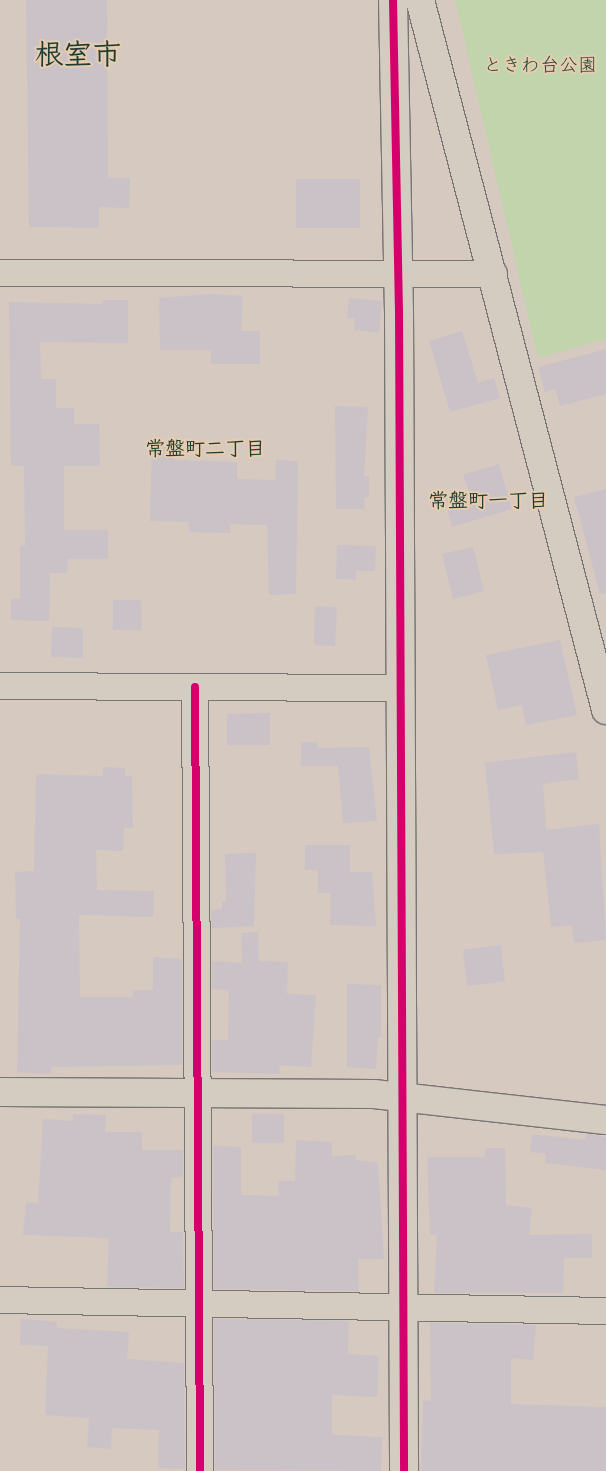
<!DOCTYPE html>
<html>
<head>
<meta charset="utf-8">
<style>
  body { margin:0 }
  #map { position:relative; width:606px; height:1471px; overflow:hidden; background:#d6c9c0; font-family:"Gochi Hand","Klee One",sans-serif }
  div>[style] { position:absolute }
  .green>* { inset:0; background:#c1d4ac }
  .building>* { inset:0; background:#cbc2c8 }
  .roads { filter:drop-shadow(1px 0 #777671) drop-shadow(-1px 0 #777671) drop-shadow(0 1px #777671) drop-shadow(0 -1px #777671) }
  .minor>* { height:26px; margin:-13px; padding:0 13px; transform-origin:13px; border-radius:13px; background:#d5ccc1 }
  .tertiary>* { height:28px; margin:-14px; padding:0 14px; transform-origin:14px; border-radius:14px; background:#d5ccc1 }
  .cycleway>* { height:8px; margin:-4px; padding:0 4px; transform-origin:4px; border-radius:4px; background:#d6006c }
  span { translate:-50% -50%; white-space:nowrap; text-align:center; line-height:1.15; -webkit-text-stroke:4px #e7cdaf; paint-order:stroke }
  .park-label { font-size:19px; color:#264539 }
  .neighbourhood-label { font-size:20px; color:#1f3d34; font-weight:700 }
  .town-label { font-size:29px; color:#1f3d34; font-weight:700 }
</style>
</head>
<body>
<div id="map">
  <div class="green">
    <div style="clip-path:polygon(455px 0,606px 0,606px 339px,538px 358px)"></div>
  </div>
  <div class="building">
    <div style="clip-path:polygon(26px 0,107px 0,108px 178px,130px 178px,129px 208px,99px 207px,99px 228px,29px 227px)"></div>
    <div style="clip-path:polygon(296px 179px,360px 179px,360px 228px,296px 228px)"></div>
    <div style="clip-path:polygon(209px 294px,243px 296px,241px 331px,260px 331px,260px 364px,211px 364px,211px 350px,160px 350px,159px 298px)"></div>
    <div style="clip-path:polygon(349px 298px,382px 301px,379px 333px,354px 330px,355px 318px,347px 318px)"></div>
    <div style="clip-path:polygon(103px 300px,128px 300px,128px 343px,40px 342px,41px 379px,56px 379px,56px 408px,74px 408px,74px 424px,99px 424px,100px 466px,64px 466px,64px 530px,108px 530px,108px 559px,68px 559px,67px 573px,50px 573px,49px 621px,11px 620px,11px 599px,20px 599px,20px 546px,25px 546px,24px 466px,11px 466px,9px 302px,103px 304px)"></div>
    <div style="clip-path:polygon(462px 331px,478px 383px,494px 378px,500px 398px,450px 412px,429px 341px)"></div>
    <div style="clip-path:polygon(606px 349px,606px 394px,560px 406px,555px 389px,545px 392px,538px 367px)"></div>
    <div style="clip-path:polygon(335px 406px,368px 407px,364px 476px,369px 476px,369px 497px,364px 497px,365px 509px,336px 509px)"></div>
    <div style="clip-path:polygon(152px 441px,174px 441px,174px 460px,237px 462px,237px 479px,275px 480px,276px 460px,298px 461px,296px 594px,269px 595px,267px 525px,230px 524px,230px 533px,189px 532px,189px 522px,150px 521px)"></div>
    <div style="clip-path:polygon(499px 464px,512px 509px,452px 527px,445px 498px,469px 492px,463px 475px)"></div>
    <div style="clip-path:polygon(606px 489px,606px 593px,600px 594px,574px 497px)"></div>
    <div style="clip-path:polygon(337px 545px,376px 546px,375px 571px,356px 571px,356px 580px,336px 579px)"></div>
    <div style="clip-path:polygon(473px 547px,484px 591px,453px 599px,442px 554px)"></div>
    <div style="clip-path:polygon(113px 600px,141px 600px,142px 630px,113px 630px)"></div>
    <div style="clip-path:polygon(315px 606px,337px 607px,335px 646px,314px 645px)"></div>
    <div style="clip-path:polygon(52px 627px,83px 628px,83px 658px,51px 657px)"></div>
    <div style="clip-path:polygon(560px 640px,577px 715px,526px 725px,522px 705px,498px 710px,486px 655px)"></div>
    <div style="clip-path:polygon(270px 713px,270px 745px,227px 745px,227px 714px)"></div>
    <div style="clip-path:polygon(301px 742px,317px 742px,318px 748px,369px 747px,377px 821px,343px 823px,338px 766px,301px 766px)"></div>
    <div style="clip-path:polygon(576px 752px,579px 779px,543px 784px,546px 830px,599px 824px,606px 940px,574px 943px,572px 925px,551px 927px,543px 852px,494px 854px,485px 763px)"></div>
    <div style="clip-path:polygon(103px 767px,125px 768px,125px 776px,132px 776px,133px 828px,124px 828px,123px 851px,96px 850px,97px 890px,154px 891px,153px 917px,79px 915px,80px 997px,133px 997px,133px 990px,153px 990px,153px 957px,182px 959px,182px 1065px,51px 1067px,51px 1074px,17px 1072px,20px 919px,16px 919px,15px 872px,34px 871px,36px 774px,103px 776px)"></div>
    <div style="clip-path:polygon(305px 845px,350px 845px,350px 872px,372px 872px,376px 926px,330px 925px,331px 893px,318px 893px,318px 870px,305px 870px)"></div>
    <div style="clip-path:polygon(256px 853px,254px 926px,212px 928px,211px 910px,222px 909px,222px 901px,226px 901px,225px 854px)"></div>
    <div style="clip-path:polygon(258px 932px,259px 961px,288px 962px,287px 994px,316px 995px,311px 1067px,280px 1065px,279px 1074px,212px 1072px,212px 1040px,228px 1040px,229px 990px,212px 989px,212px 961px,242px 963px,241px 933px)"></div>
    <div style="clip-path:polygon(501px 945px,505px 981px,467px 986px,463px 950px)"></div>
    <div style="clip-path:polygon(347px 984px,381px 985px,381px 1037px,378px 1037px,376px 1069px,347px 1067px)"></div>
    <div style="clip-path:polygon(73px 1114px,106px 1115px,105px 1132px,142px 1132px,142px 1150px,183px 1150px,183px 1177px,171px 1178px,170px 1232px,183px 1232px,184px 1288px,107px 1287px,109px 1238px,23px 1235px,26px 1202px,38px 1203px,43px 1119px,73px 1121px)"></div>
    <div style="clip-path:polygon(252px 1114px,284px 1114px,284px 1143px,252px 1143px)"></div>
    <div style="clip-path:polygon(586px 1133px,606px 1137px,606px 1170px,545px 1163px,546px 1154px,530px 1152px,532px 1134px,585px 1140px)"></div>
    <div style="clip-path:polygon(296px 1140px,332px 1142px,332px 1156px,356px 1155px,356px 1160px,378px 1163px,384px 1259px,358px 1259px,359px 1291px,214px 1289px,213px 1146px,241px 1147px,241px 1195px,279px 1196px,278px 1181px,295px 1181px)"></div>
    <div style="clip-path:polygon(485px 1148px,505px 1148px,506px 1205px,532px 1208px,529px 1235px,592px 1234px,592px 1258px,564px 1258px,563px 1293px,434px 1293px,437px 1235px,430px 1235px,427px 1157px,485px 1157px)"></div>
    <div style="clip-path:polygon(21px 1319px,57px 1322px,57px 1328px,129px 1332px,127px 1359px,184px 1363px,185px 1469px,158px 1468px,159px 1430px,112px 1428px,111px 1449px,87px 1447px,89px 1418px,45px 1415px,48px 1346px,20px 1345px)"></div>
    <div style="clip-path:polygon(214px 1319px,349px 1321px,348px 1354px,379px 1356px,377px 1397px,332px 1395px,332px 1435px,382px 1437px,381px 1471px,215px 1470px)"></div>
    <div style="clip-path:polygon(430px 1323px,536px 1325px,533px 1360px,511px 1358px,511px 1404px,606px 1407px,606px 1471px,421px 1471px,423px 1400px,431px 1401px)"></div>
  </div>
  <div class="roads">
    <div class="minor">
      <div style="left:0;top:273px;width:494px;rotate:0.1deg"></div>
      <div style="left:0;top:686px;width:399px;rotate:0.3deg"></div>
      <div style="left:195px;top:687px;width:784px;rotate:89.63deg"></div>
      <div style="left:0;top:1300px;width:606px;rotate:1.04deg"></div>
    </div>
    <div class="tertiary">
      <div style="left:393px;top:0;width:311px;rotate:88.9deg"></div>
      <div style="left:399px;top:311px;width:1160px;rotate:89.75deg"></div>
      <div style="left:420px;top:0;width:734px;rotate:75.32deg"></div>
      <div style="left:0;top:1092px;width:374px;rotate:0.3deg"></div>
      <div style="left:374px;top:1094px;width:233px;rotate:6.4deg"></div>
    </div>
  </div>
  <div class="cycleway">
    <div style="left:393px;top:0;width:311px;rotate:88.9deg"></div>
    <div style="left:399px;top:311px;width:1160px;rotate:89.75deg"></div>
    <div style="left:195px;top:687px;width:784px;rotate:89.63deg"></div>
  </div>
  <div class="park-label">
    <span style="left:540px;top:68px">ときわ台公園</span>
  </div>
  <div class="neighbourhood-label">
    <span style="left:205px;top:451px">常盤町二丁目</span>
    <span style="left:488px;top:503px">常盤町一丁目</span>
  </div>
  <div class="town-label">
    <span style="left:78px;top:60px">根室市</span>
  </div>
</div>
</body>
</html>
